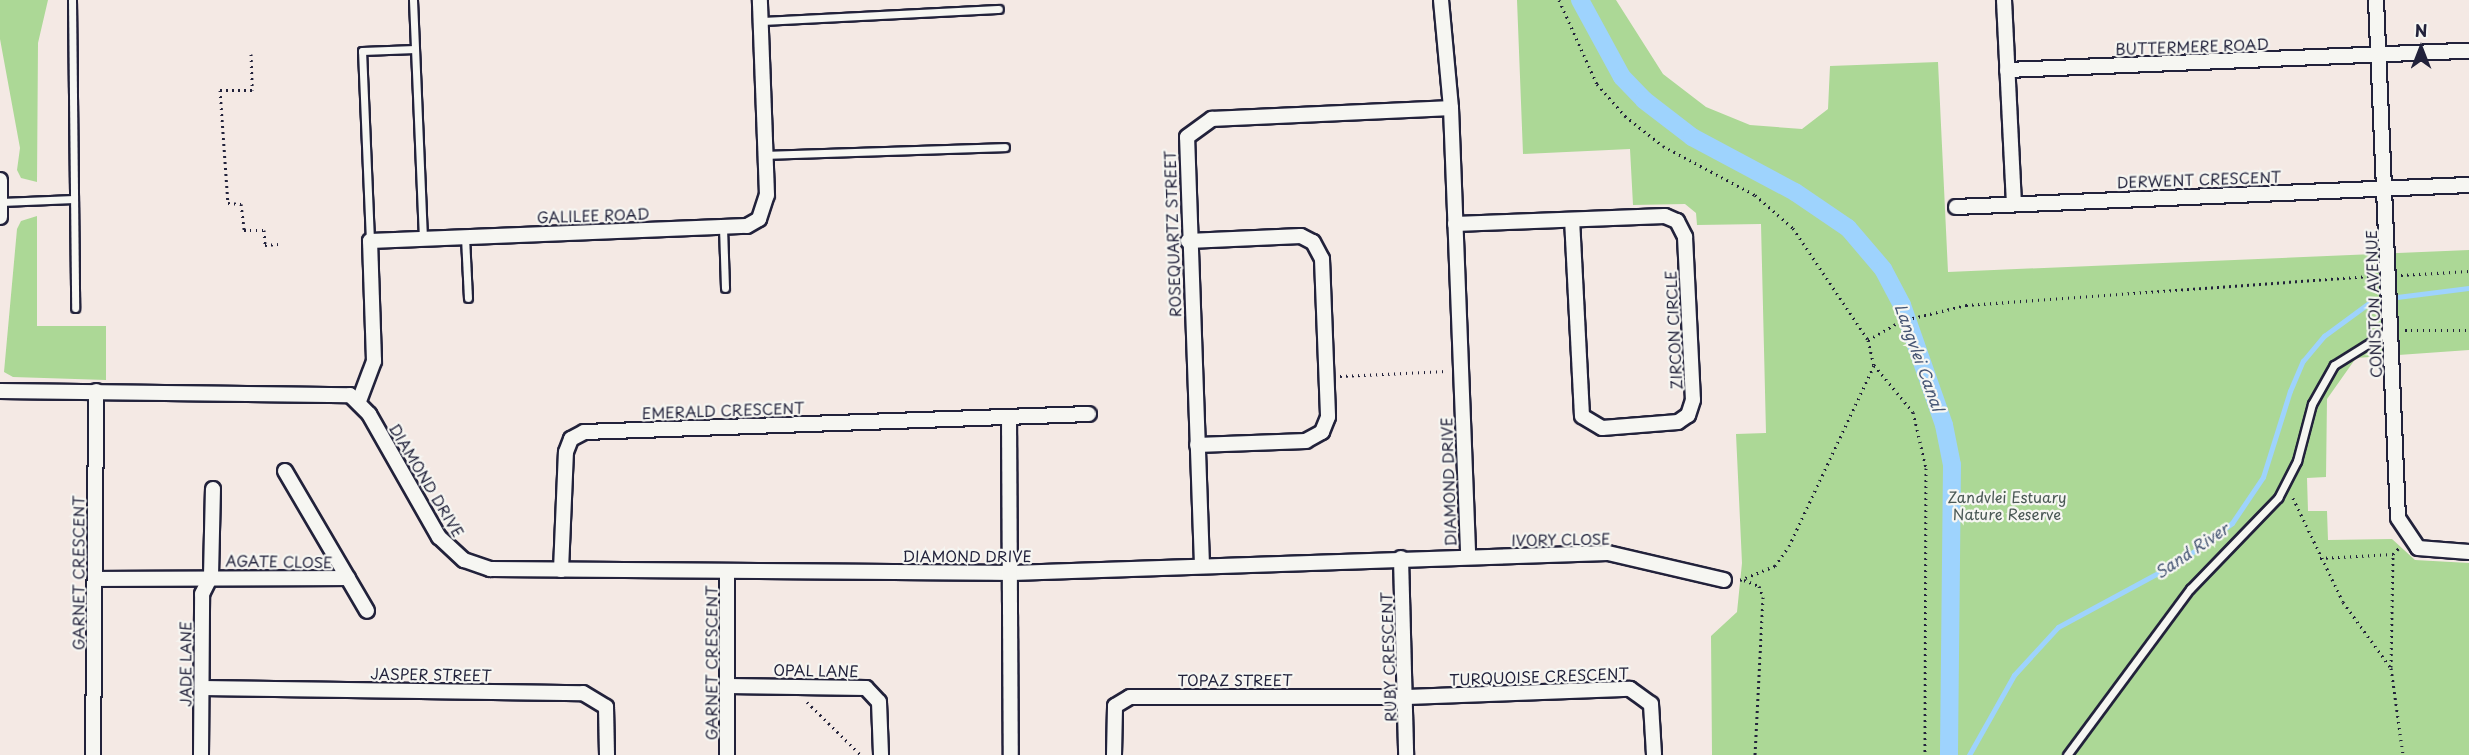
<!DOCTYPE html>
<html>
<head>
<meta charset="utf-8">
<style>
  body { margin:0 }
  #map { position:relative; width:2469px; height:755px; overflow:hidden; background:#f4e9e4; font-family:"Playpen Sans",sans-serif }
  div>[style] { position:absolute }
  .green>* { inset:0; background:#acd896 }
  .stream>* { height:5px; margin:-2.5px; padding:0 2.5px; transform-origin:2.5px; border-radius:2.5px; background:#9ed3fd }
  .canal>* { height:18px; margin:-9px; padding:0 9px; transform-origin:9px; border-radius:9px; background:#9ed3fd }
  .path>* { height:3px; margin-top:-1.5px; transform-origin:0; background:repeating-linear-gradient(90deg,#22223b 0 1.5px,transparent 0 6px) }
  .roads { filter:drop-shadow(2px 0 #22223b) drop-shadow(-2px 0 #22223b) drop-shadow(0 2px #22223b) drop-shadow(0 -2px #22223b) }
  .lane>* { height:7px; margin:-3.5px; padding:0 3.5px; transform-origin:3.5px; border-radius:3.5px; background:#f6f6f2 }
  .street>* { height:14px; margin:-7px; padding:0 7px; transform-origin:7px; border-radius:7px; background:#f6f6f2 }
  span { translate:-50% -50%; white-space:nowrap; text-align:center; line-height:1.15; -webkit-text-stroke:4.5px #f6f6f2; paint-order:stroke }
  .street-label { font-size:15px; color:#22223b }
  .park-label { font-size:15px; color:#4b5956 }
  .water-label { font-size:16px; color:#475775; font-style:italic }
  .north { position:absolute; left:2391px; top:18px; width:60px; height:60px; -webkit-text-stroke:4px #f6f6f2; paint-order:stroke; rotate:0deg; font-size:16px; font-weight:700; line-height:24px; text-align:center; color:#22223b }
  .north::after { content:''; display:block; margin:auto; width:21px; height:27px; background:#22223b; clip-path:polygon(50% 0,100% 100%,50% 72%,0 100%) }
</style>
</head>
<body>
<div id="map">
  <div class="green">
    <div style="clip-path:polygon(0 0,48px 0,38px 43px,37px 182px,21px 178px,17px 170px,20px 148px,0 39px)"></div>
    <div style="clip-path:polygon(1517px 0,1616px 0,1663px 74px,1706px 107px,1750px 125px,1802px 129px,1828px 109px,1830px 66px,1938px 62px,1948px 272px,2469px 250px,2469px 350px,2356px 358px,2327px 399px,2326px 477px,2307px 478px,2308px 511px,2327px 511px,2328px 540px,2392px 539px,2415px 560px,2469px 563px,2469px 755px,1712px 755px,1711px 636px,1737px 612px,1742px 563px,1736px 434px,1766px 433px,1761px 224px,1697px 225px,1696px 213px,1685px 204px,1633px 205px,1630px 149px,1523px 154px)"></div>
    <div style="clip-path:polygon(37px 216px,37px 326px,106px 326px,106px 380px,13px 377px,4px 372px,17px 229px,21px 221px)"></div>
  </div>
  <div class="stream">
    <div style="left:1969px;top:755px;width:92px;rotate:-60.6deg"></div>
    <div style="left:2014px;top:675px;width:65px;rotate:-47.5deg"></div>
    <div style="left:2058px;top:627px;width:141px;rotate:-28.4deg"></div>
    <div style="left:2182px;top:560px;width:62px;rotate:-36.5deg"></div>
    <div style="left:2232px;top:523px;width:55px;rotate:-56deg"></div>
    <div style="left:2263px;top:477px;width:90px;rotate:-72.6deg"></div>
    <div style="left:2290px;top:391px;width:33px;rotate:-67deg"></div>
    <div style="left:2303px;top:361px;width:33px;rotate:-50deg"></div>
    <div style="left:2324px;top:336px;width:61px;rotate:-36.3deg"></div>
    <div style="left:2373px;top:300px;width:97px;rotate:-7.1deg"></div>
  </div>
  <div class="canal">
    <div style="left:1580px;top:0;width:88px;rotate:61.4deg"></div>
    <div style="left:1622px;top:77px;width:32px;rotate:46deg"></div>
    <div style="left:1644px;top:100px;width:61px;rotate:37.6deg"></div>
    <div style="left:1692px;top:137px;width:117px;rotate:28.1deg"></div>
    <div style="left:1795px;top:192px;width:64px;rotate:34.2deg"></div>
    <div style="left:1848px;top:228px;width:54px;rotate:49.5deg"></div>
    <div style="left:1883px;top:269px;width:41px;rotate:62.2deg"></div>
    <div style="left:1902px;top:305px;width:127px;rotate:70.7deg"></div>
    <div style="left:1944px;top:425px;width:41px;rotate:78.7deg"></div>
    <div style="left:1952px;top:465px;width:290px;rotate:90.6deg"></div>
  </div>
  <div class="path">
    <div style="left:1559px;top:0;width:92px;rotate:65.7deg"></div>
    <div style="left:1597px;top:84px;width:43px;rotate:48.8deg"></div>
    <div style="left:1625px;top:116px;width:48px;rotate:38.3deg"></div>
    <div style="left:1663px;top:146px;width:104px;rotate:28deg"></div>
    <div style="left:1755px;top:195px;width:50px;rotate:41deg"></div>
    <div style="left:1793px;top:228px;width:135px;rotate:56.2deg"></div>
    <div style="left:1868px;top:340px;width:26px;rotate:77deg"></div>
    <div style="left:1874px;top:365px;width:61px;rotate:50.3deg"></div>
    <div style="left:1913px;top:412px;width:57px;rotate:76.9deg"></div>
    <div style="left:1926px;top:468px;width:287px;rotate:90.2deg"></div>
    <div style="left:251px;top:54px;width:36px;rotate:88deg"></div>
    <div style="left:252px;top:90px;width:32px;rotate:180deg"></div>
    <div style="left:220px;top:90px;width:113px;rotate:86deg"></div>
    <div style="left:228px;top:203px;width:13px;rotate:4deg"></div>
    <div style="left:241px;top:204px;width:26px;rotate:83deg"></div>
    <div style="left:244px;top:230px;width:20px"></div>
    <div style="left:264px;top:230px;width:15px;rotate:86deg"></div>
    <div style="left:265px;top:245px;width:13px;rotate:-4deg"></div>
    <div style="left:2401px;top:275px;width:68px;rotate:-3.4deg"></div>
    <div style="left:2405px;top:330px;width:64px"></div>
    <div style="left:1868px;top:340px;width:38px;rotate:-30deg"></div>
    <div style="left:1901px;top:321px;width:67px;rotate:-13.8deg"></div>
    <div style="left:1966px;top:305px;width:409px;rotate:-4.1deg"></div>
    <div style="left:1340px;top:376px;width:107px;rotate:-2.7deg"></div>
    <div style="left:2293px;top:498px;width:115px;rotate:64.3deg"></div>
    <div style="left:2343px;top:602px;width:82px;rotate:54deg"></div>
    <div style="left:2391px;top:668px;width:88px;rotate:82.1deg"></div>
    <div style="left:2320px;top:558px;width:73px;rotate:-3.1deg"></div>
    <div style="left:1740px;top:580px;width:38px;rotate:-22deg"></div>
    <div style="left:1775px;top:566px;width:24px;rotate:-55deg"></div>
    <div style="left:1789px;top:546px;width:200px;rotate:-64.8deg"></div>
    <div style="left:1744px;top:580px;width:16px;rotate:22deg"></div>
    <div style="left:1759px;top:586px;width:12px;rotate:70deg"></div>
    <div style="left:1763px;top:597px;width:158px;rotate:92.9deg"></div>
    <div style="left:2391px;top:667px;width:113px;rotate:-89deg"></div>
    <div style="left:2393px;top:554px;width:10px;rotate:-45deg"></div>
    <div style="left:807px;top:702px;width:76px;rotate:44.5deg"></div>
  </div>
  <div class="roads">
    <div class="lane">
      <div style="left:72px;top:0;width:308px;rotate:89.4deg"></div>
      <div style="left:413px;top:0;width:239px;rotate:87.6deg"></div>
      <div style="left:761px;top:21px;width:238px;rotate:-2.9deg"></div>
      <div style="left:766px;top:155px;width:239px;rotate:-1.9deg"></div>
      <div style="left:1px;top:202px;width:73px;rotate:-2.4deg"></div>
      <div style="left:723px;top:227px;width:61px;rotate:88.1deg"></div>
      <div style="left:465px;top:237px;width:61px;rotate:87.2deg"></div>
      <div style="left:370px;top:241px;width:190px;rotate:-92.4deg"></div>
      <div style="left:362px;top:51px;width:53px;rotate:-2.2deg"></div>
      <div style="left:2067px;top:755px;width:207px;rotate:-53.5deg"></div>
      <div style="left:2190px;top:589px;width:127px;rotate:-46deg"></div>
      <div style="left:2278px;top:498px;width:42px;rotate:-62.8deg"></div>
      <div style="left:2297px;top:461px;width:59px;rotate:-75.3deg"></div>
      <div style="left:2312px;top:404px;width:45px;rotate:-60.6deg"></div>
      <div style="left:2334px;top:365px;width:66px;rotate:-32deg"></div>
    </div>
    <div class="street">
      <div style="left:1441px;top:0;width:108px;rotate:84.7deg"></div>
      <div style="left:1451px;top:108px;width:449px;rotate:87.8deg"></div>
      <div style="left:2004px;top:0;width:203px;rotate:87.2deg"></div>
      <div style="left:2376px;top:0;width:518px;rotate:87.57deg"></div>
      <div style="left:2398px;top:518px;width:36px;rotate:56deg"></div>
      <div style="left:2418px;top:548px;width:51px;rotate:4.5deg"></div>
      <div style="left:2007px;top:70px;width:462px;rotate:-2.4deg"></div>
      <div style="left:0;top:180px;width:37px;rotate:90deg"></div>
      <div style="left:1956px;top:207px;width:513px;rotate:-2.46deg"></div>
      <div style="left:1455px;top:224px;width:210px;rotate:-2.2deg"></div>
      <div style="left:1665px;top:216px;width:13px;rotate:23deg"></div>
      <div style="left:1677px;top:221px;width:18px;rotate:63deg"></div>
      <div style="left:1685px;top:237px;width:163px;rotate:87.2deg"></div>
      <div style="left:1693px;top:400px;width:16px;rotate:108deg"></div>
      <div style="left:1688px;top:415px;width:12px;rotate:145deg"></div>
      <div style="left:1678px;top:422px;width:76px;rotate:175.5deg"></div>
      <div style="left:1602px;top:428px;width:23px;rotate:-149deg"></div>
      <div style="left:1582px;top:416px;width:196px;rotate:-92.9deg"></div>
      <div style="left:1188px;top:241px;width:113px;rotate:-2.5deg"></div>
      <div style="left:1301px;top:236px;width:13px;rotate:27deg"></div>
      <div style="left:1313px;top:242px;width:19px;rotate:62deg"></div>
      <div style="left:1322px;top:259px;width:158px;rotate:87.8deg"></div>
      <div style="left:1328px;top:417px;width:16px;rotate:112deg"></div>
      <div style="left:1322px;top:432px;width:18px;rotate:151deg"></div>
      <div style="left:1306px;top:441px;width:109px;rotate:177.9deg"></div>
      <div style="left:0;top:391px;width:350px;rotate:0.7deg"></div>
      <div style="left:350px;top:395px;width:27px;rotate:45deg"></div>
      <div style="left:369px;top:414px;width:142px;rotate:60.4deg"></div>
      <div style="left:439px;top:537px;width:34px;rotate:43deg"></div>
      <div style="left:464px;top:560px;width:28px;rotate:19deg"></div>
      <div style="left:490px;top:569px;width:522px;rotate:0.44deg"></div>
      <div style="left:1012px;top:573px;width:596px;rotate:-1.92deg"></div>
      <div style="left:1608px;top:553px;width:119px;rotate:13.1deg"></div>
      <div style="left:359px;top:401px;width:43px;rotate:-69.4deg"></div>
      <div style="left:374px;top:361px;width:120px;rotate:-91.9deg"></div>
      <div style="left:370px;top:241px;width:377px;rotate:-2.3deg"></div>
      <div style="left:747px;top:226px;width:14px;rotate:-30deg"></div>
      <div style="left:759px;top:219px;width:25px;rotate:-72deg"></div>
      <div style="left:767px;top:195px;width:195px;rotate:-92.1deg"></div>
      <div style="left:1009px;top:417px;width:338px;rotate:89.7deg"></div>
      <div style="left:285px;top:471px;width:162px;rotate:59.6deg"></div>
      <div style="left:1401px;top:558px;width:197px;rotate:88.5deg"></div>
      <div style="left:1202px;top:565px;width:428px;rotate:-92deg"></div>
      <div style="left:1187px;top:137px;width:31px;rotate:-36deg"></div>
      <div style="left:1212px;top:119px;width:239px;rotate:-2.6deg"></div>
      <div style="left:561px;top:570px;width:118px;rotate:-87.6deg"></div>
      <div style="left:566px;top:452px;width:14px;rotate:-69deg"></div>
      <div style="left:571px;top:439px;width:15px;rotate:-28deg"></div>
      <div style="left:584px;top:432px;width:505px;rotate:-2.04deg"></div>
      <div style="left:727px;top:571px;width:184px;rotate:90deg"></div>
      <div style="left:211px;top:576px;width:87px;rotate:-88.7deg"></div>
      <div style="left:95px;top:579px;width:253px;rotate:-0.2deg"></div>
      <div style="left:728px;top:686px;width:138px;rotate:0.8deg"></div>
      <div style="left:866px;top:688px;width:19px;rotate:47deg"></div>
      <div style="left:879px;top:702px;width:53px;rotate:87.8deg"></div>
      <div style="left:202px;top:688px;width:381px;rotate:0.8deg"></div>
      <div style="left:583px;top:693px;width:27px;rotate:31deg"></div>
      <div style="left:606px;top:707px;width:48px;rotate:88.8deg"></div>
      <div style="left:93px;top:755px;width:364px;rotate:-89.5deg"></div>
      <div style="left:201px;top:755px;width:161px;rotate:-89.6deg"></div>
      <div style="left:202px;top:594px;width:20px;rotate:-63deg"></div>
      <div style="left:1114px;top:755px;width:49px;rotate:-88.8deg"></div>
      <div style="left:1115px;top:706px;width:17px;rotate:-31deg"></div>
      <div style="left:1130px;top:697px;width:277px"></div>
      <div style="left:1407px;top:697px;width:223px;rotate:-2.1deg"></div>
      <div style="left:1630px;top:689px;width:26px;rotate:36deg"></div>
      <div style="left:1651px;top:704px;width:51px;rotate:86.6deg"></div>
    </div>
  </div>
  <div class="street-label">
    <span style="left:2192px;top:46px;rotate:-2deg">BUTTERMERE ROAD</span>
    <span style="left:2199px;top:179px;rotate:-2deg">DERWENT CRESCENT</span>
    <span style="left:593px;top:215px;rotate:-2deg">GALILEE ROAD</span>
    <span style="left:1172px;top:234px;rotate:-92deg">ROSEQUARTZ STREET</span>
    <span style="left:2373px;top:304px;rotate:-92deg">CONISTON AVENUE</span>
    <span style="left:1673px;top:330px;rotate:-93deg">ZIRCON CIRCLE</span>
    <span style="left:723px;top:410px;rotate:-2deg">EMERALD CRESCENT</span>
    <span style="left:427px;top:480px;rotate:59deg">DIAMOND DRIVE</span>
    <span style="left:1448px;top:482px;rotate:-92deg">DIAMOND DRIVE</span>
    <span style="left:1561px;top:539px;rotate:-1deg">IVORY CLOSE</span>
    <span style="left:967px;top:556px">DIAMOND DRIVE</span>
    <span style="left:279px;top:561px;rotate:1deg">AGATE CLOSE</span>
    <span style="left:78px;top:573px;rotate:-90deg">GARNET CRESCENT</span>
    <span style="left:1388px;top:657px;rotate:-92deg">RUBY CRESCENT</span>
    <span style="left:711px;top:663px;rotate:-90deg">GARNET CRESCENT</span>
    <span style="left:185px;top:664px;rotate:-90deg">JADE LANE</span>
    <span style="left:816px;top:670px;rotate:1deg">OPAL LANE</span>
    <span style="left:431px;top:674px;rotate:1deg">JASPER STREET</span>
    <span style="left:1539px;top:676px;rotate:-2deg">TURQUOISE CRESCENT</span>
    <span style="left:1235px;top:680px">TOPAZ STREET</span>
  </div>
  <div class="park-label">
    <span style="left:2007px;top:505px">Zandvlei Estuary<br>Nature Reserve</span>
  </div>
  <div class="water-label">
    <span style="left:1920px;top:357px;rotate:70deg">Langvlei Canal</span>
    <span style="left:2191px;top:550px;rotate:-34deg">Sand River</span>
  </div>
  <div class="north">N</div>
</div>
</body>
</html>
